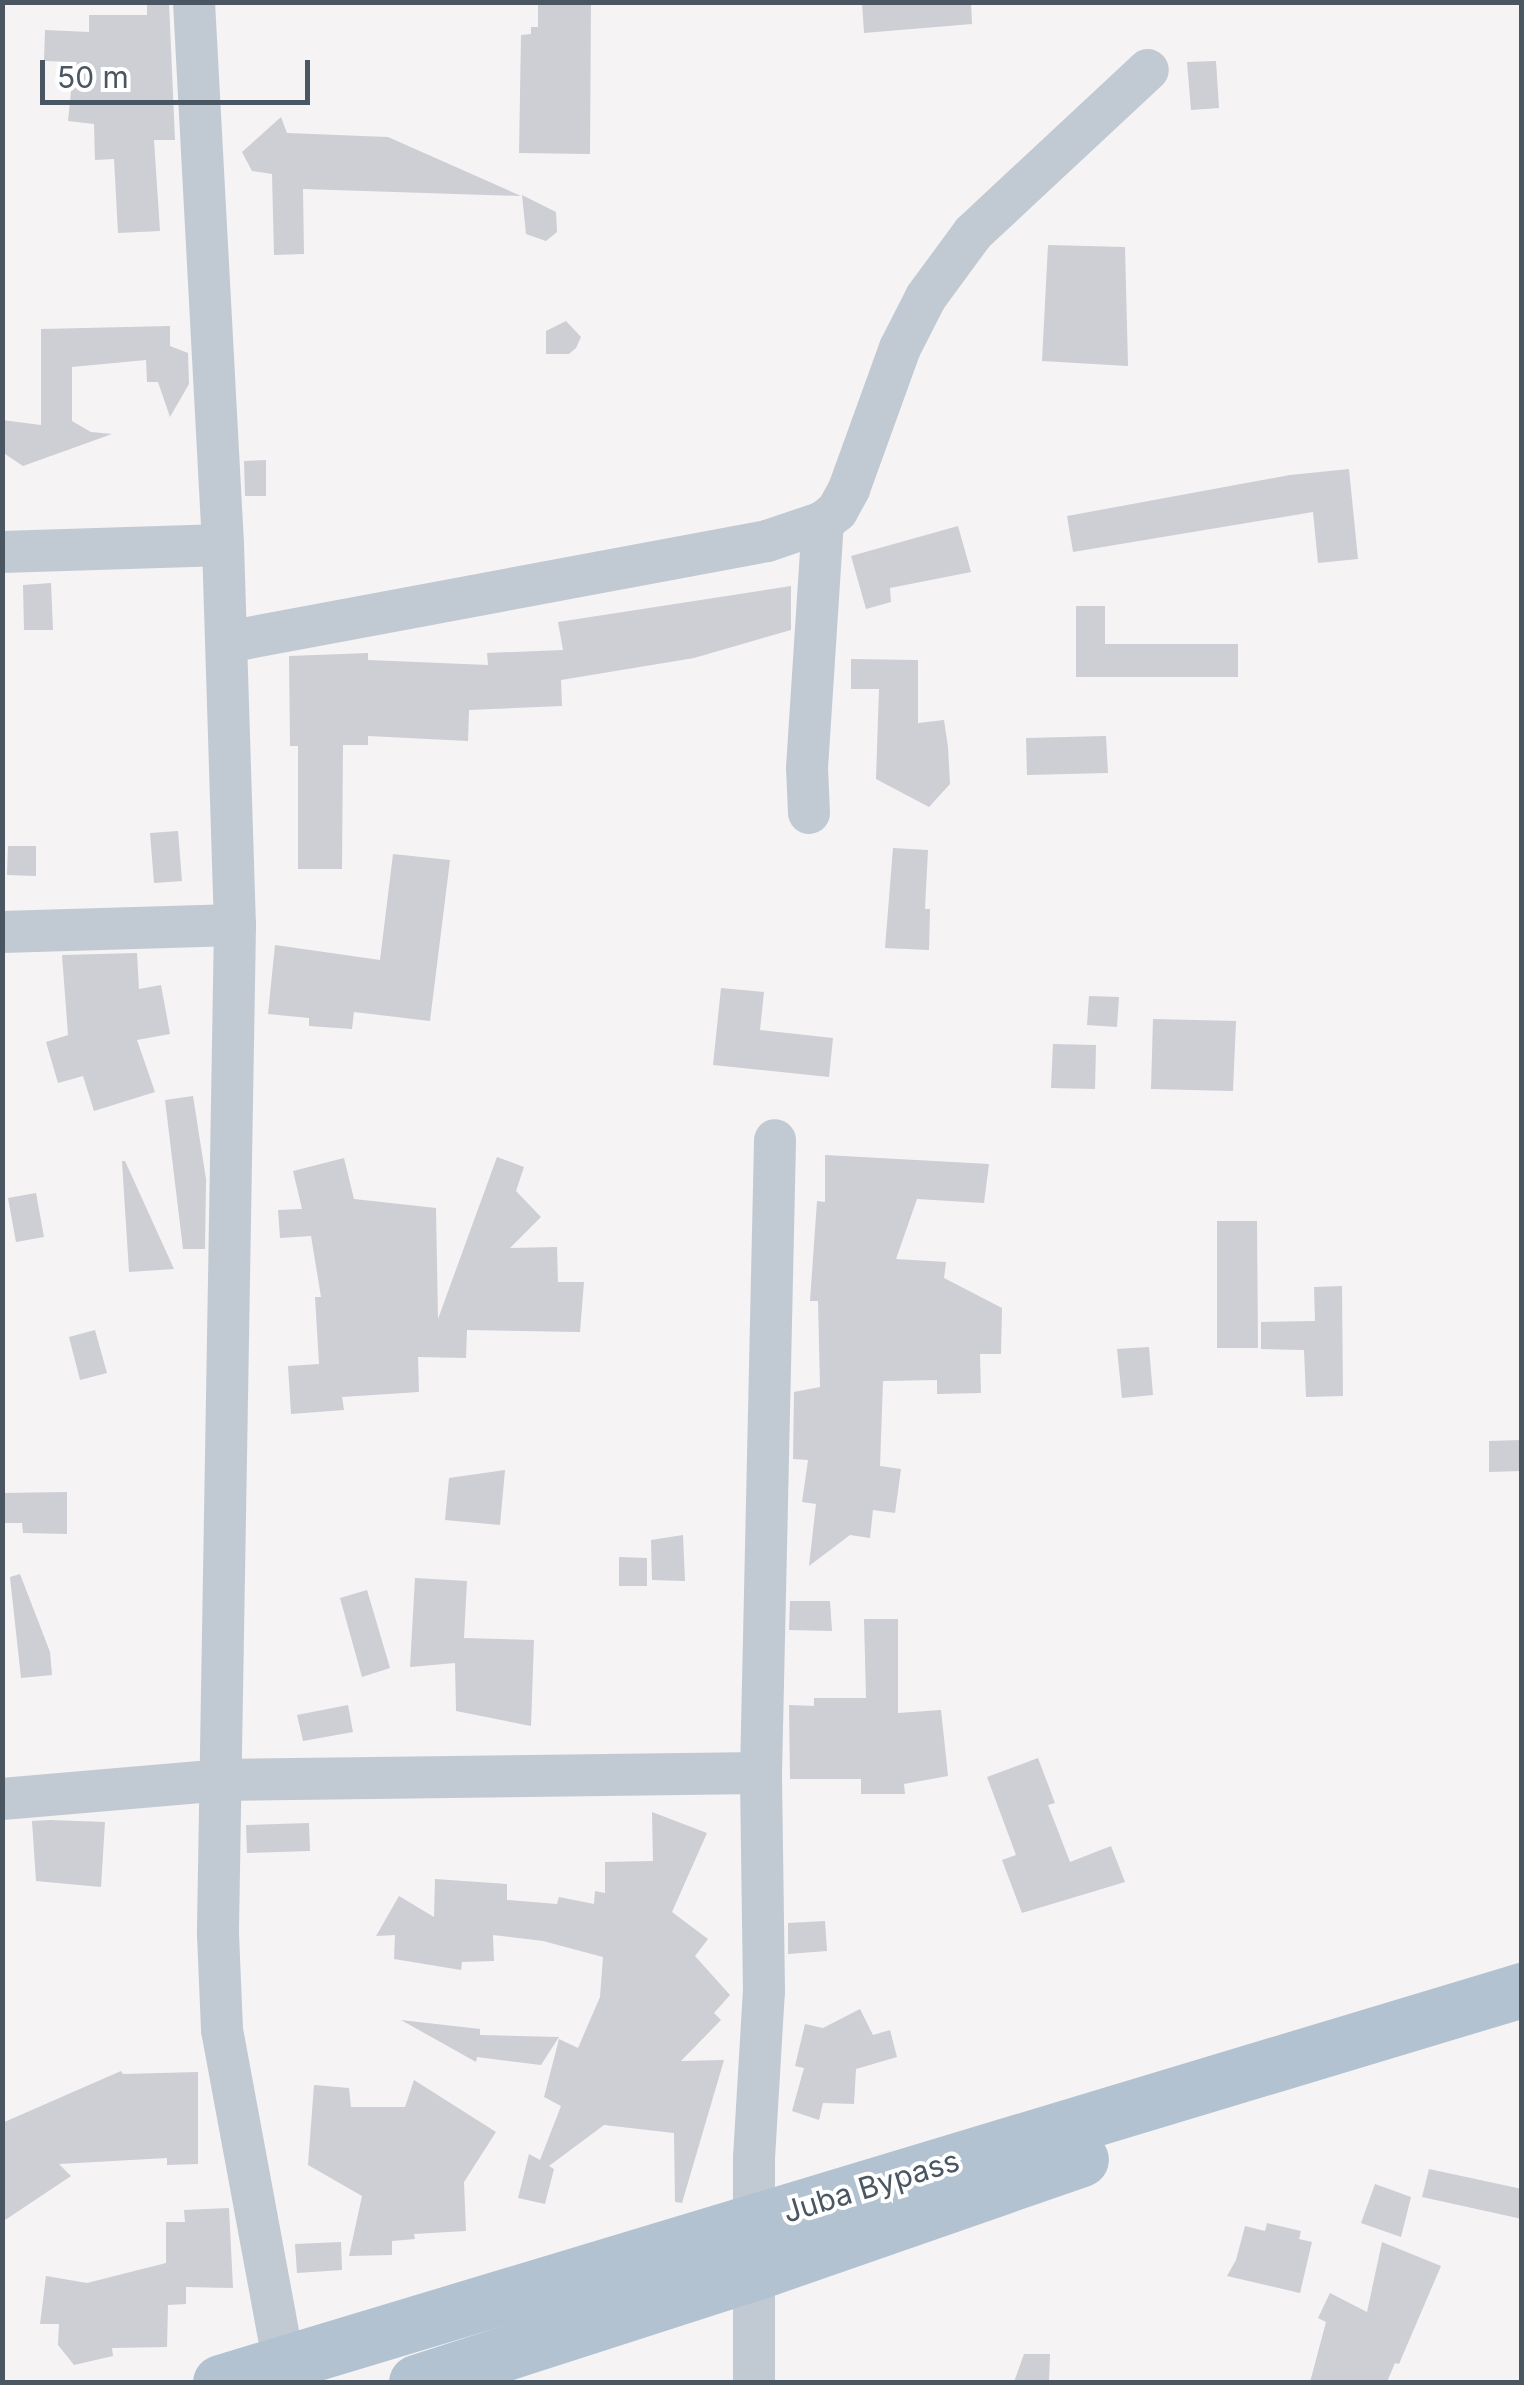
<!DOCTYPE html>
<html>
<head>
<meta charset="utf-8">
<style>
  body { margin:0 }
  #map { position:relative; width:1524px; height:2385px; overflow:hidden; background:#f5f3f3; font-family:Inter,sans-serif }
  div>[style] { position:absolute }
  .building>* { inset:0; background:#cdcfd5 }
  .minor>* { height:42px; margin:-21px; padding:0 21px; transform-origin:21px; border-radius:21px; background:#c1cad2 }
  .primary>* { height:55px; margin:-27.5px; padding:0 27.5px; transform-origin:27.5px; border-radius:27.5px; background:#b3c2d1 }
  span { translate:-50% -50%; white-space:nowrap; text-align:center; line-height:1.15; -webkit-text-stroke:8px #fff; paint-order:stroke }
  .street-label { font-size:30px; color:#4a5661 }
  .frame { position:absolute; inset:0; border:5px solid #4a5661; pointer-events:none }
  .scale { position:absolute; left:40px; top:60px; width:270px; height:45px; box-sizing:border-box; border:5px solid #4a5661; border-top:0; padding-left:12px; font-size:30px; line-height:35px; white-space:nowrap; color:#4a5661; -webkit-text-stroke:8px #fff; paint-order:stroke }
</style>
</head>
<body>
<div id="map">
  <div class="building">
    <div style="clip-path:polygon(147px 2px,169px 2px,175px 140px,154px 140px,160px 231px,118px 233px,114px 159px,95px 160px,94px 124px,68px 121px,74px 62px,44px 61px,45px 30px,89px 32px,89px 15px,147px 15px)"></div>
    <div style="clip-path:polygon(591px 2px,590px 154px,519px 153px,521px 35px,531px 34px,531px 27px,538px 27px,538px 4px)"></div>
    <div style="clip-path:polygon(862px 2px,971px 2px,972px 24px,864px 33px)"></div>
    <div style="clip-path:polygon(1216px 61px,1219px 108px,1191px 110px,1187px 62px)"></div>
    <div style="clip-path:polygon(281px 117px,287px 133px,388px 137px,521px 196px,303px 189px,304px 254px,274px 255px,272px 174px,252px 171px,242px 152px)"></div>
    <div style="clip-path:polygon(522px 195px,556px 212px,557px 232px,546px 241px,526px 234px)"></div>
    <div style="clip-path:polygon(1048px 245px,1125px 247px,1128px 366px,1042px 361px)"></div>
    <div style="clip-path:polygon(566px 321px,581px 337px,576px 348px,569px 354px,546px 354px,546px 331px)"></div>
    <div style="clip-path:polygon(170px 326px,170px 346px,188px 353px,189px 384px,170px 417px,158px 382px,147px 382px,146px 360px,72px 367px,72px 421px,91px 432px,112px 434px,23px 466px,2px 452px,2px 420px,41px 425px,41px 329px)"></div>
    <div style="clip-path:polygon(266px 460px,266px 496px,245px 496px,244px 461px)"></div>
    <div style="clip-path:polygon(1349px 469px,1358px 559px,1318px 563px,1313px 512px,1073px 552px,1067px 516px,1290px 475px)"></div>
    <div style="clip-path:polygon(958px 526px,971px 572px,890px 588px,891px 602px,866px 609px,851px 556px)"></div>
    <div style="clip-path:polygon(51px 583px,53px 630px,24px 630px,23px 585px)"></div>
    <div style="clip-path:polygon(791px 586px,791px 630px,694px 658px,561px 680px,562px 706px,469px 710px,468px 741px,368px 736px,368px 745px,343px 745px,342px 869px,298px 869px,298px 746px,290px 746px,289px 656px,368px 653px,368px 660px,488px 665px,487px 653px,563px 650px,558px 622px)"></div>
    <div style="clip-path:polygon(1076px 606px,1105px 606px,1105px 644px,1238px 644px,1238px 677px,1076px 677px)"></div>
    <div style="clip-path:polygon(851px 659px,918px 660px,918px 723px,944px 720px,948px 747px,950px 784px,929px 807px,876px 779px,879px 689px,851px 689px)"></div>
    <div style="clip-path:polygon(1106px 736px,1108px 773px,1027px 775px,1026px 738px)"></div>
    <div style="clip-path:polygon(178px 831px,182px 881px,154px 883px,150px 833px)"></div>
    <div style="clip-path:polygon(8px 846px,36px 846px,36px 876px,7px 875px)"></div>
    <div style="clip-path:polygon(893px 848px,928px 850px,925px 909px,930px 909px,929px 950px,885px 948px)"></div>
    <div style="clip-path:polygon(393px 854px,450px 860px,430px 1021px,354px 1012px,352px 1029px,309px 1026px,309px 1018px,268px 1014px,275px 945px,380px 960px)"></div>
    <div style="clip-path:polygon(137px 953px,139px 989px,161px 985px,170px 1034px,137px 1040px,155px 1092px,94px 1111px,83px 1076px,58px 1083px,46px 1042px,68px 1035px,62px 955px)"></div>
    <div style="clip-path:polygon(721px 988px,764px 992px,760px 1030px,833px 1038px,829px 1077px,713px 1065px)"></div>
    <div style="clip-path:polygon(1089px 996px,1119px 997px,1117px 1027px,1087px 1025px)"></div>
    <div style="clip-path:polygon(1153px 1019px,1236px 1021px,1233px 1091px,1151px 1089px)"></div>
    <div style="clip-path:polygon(1053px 1044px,1096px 1045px,1095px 1089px,1051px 1088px)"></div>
    <div style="clip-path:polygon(193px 1096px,206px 1179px,205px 1249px,183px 1249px,165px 1100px)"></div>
    <div style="clip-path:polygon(825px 1155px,989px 1164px,984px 1203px,917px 1199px,896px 1259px,946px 1262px,944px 1278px,1002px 1308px,1001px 1354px,980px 1354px,981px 1393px,937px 1394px,937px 1380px,883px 1381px,880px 1466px,901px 1469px,895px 1513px,873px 1510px,870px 1538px,850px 1535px,809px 1566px,816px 1504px,802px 1502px,808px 1460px,793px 1459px,794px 1392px,820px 1387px,818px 1301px,810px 1301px,817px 1201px,825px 1202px)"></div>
    <div style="clip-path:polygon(497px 1157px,524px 1167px,516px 1191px,541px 1217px,510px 1248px,557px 1247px,558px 1282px,584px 1282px,580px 1332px,467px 1330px,466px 1358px,418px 1357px,419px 1392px,342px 1397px,344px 1410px,291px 1414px,288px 1366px,319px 1364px,315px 1297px,321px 1297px,311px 1236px,280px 1238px,278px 1210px,302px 1209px,293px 1171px,344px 1158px,354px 1199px,436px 1208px,438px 1319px)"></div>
    <div style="clip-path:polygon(122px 1161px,125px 1161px,174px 1269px,129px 1272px)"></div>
    <div style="clip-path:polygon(36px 1193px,44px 1237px,16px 1242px,8px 1198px)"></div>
    <div style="clip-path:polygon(1217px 1221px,1257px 1221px,1258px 1348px,1217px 1348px)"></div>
    <div style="clip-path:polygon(1342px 1286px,1343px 1396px,1306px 1397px,1304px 1350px,1261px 1349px,1261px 1322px,1315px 1321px,1314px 1287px)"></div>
    <div style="clip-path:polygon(95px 1330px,107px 1373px,80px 1380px,69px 1337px)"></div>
    <div style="clip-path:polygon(1149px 1347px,1153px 1395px,1122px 1398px,1117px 1349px)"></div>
    <div style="clip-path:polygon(1522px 1440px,1522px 1471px,1489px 1472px,1489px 1441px)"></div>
    <div style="clip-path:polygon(505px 1470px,500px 1525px,445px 1520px,449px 1478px)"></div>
    <div style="clip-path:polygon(67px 1492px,67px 1534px,23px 1533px,22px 1523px,2px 1523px,2px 1493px)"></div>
    <div style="clip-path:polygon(683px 1535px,685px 1581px,652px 1580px,651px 1540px)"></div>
    <div style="clip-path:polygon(619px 1557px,647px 1558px,647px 1586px,619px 1586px)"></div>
    <div style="clip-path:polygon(20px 1574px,50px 1652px,52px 1675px,21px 1678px,10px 1577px)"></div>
    <div style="clip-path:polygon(415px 1578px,467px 1581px,464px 1638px,534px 1640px,531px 1726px,456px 1711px,455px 1663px,410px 1667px)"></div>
    <div style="clip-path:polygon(367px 1590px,390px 1668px,362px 1677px,340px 1598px)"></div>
    <div style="clip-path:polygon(790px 1601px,830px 1601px,832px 1631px,789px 1630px)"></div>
    <div style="clip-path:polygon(864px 1619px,898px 1619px,898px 1713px,941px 1710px,948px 1776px,904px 1784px,905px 1794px,861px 1794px,861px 1779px,790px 1779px,789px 1705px,814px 1706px,814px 1698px,866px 1698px)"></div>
    <div style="clip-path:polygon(348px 1705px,353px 1732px,303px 1741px,297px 1715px)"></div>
    <div style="clip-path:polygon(1038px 1758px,1055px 1803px,1048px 1805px,1070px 1862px,1111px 1846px,1125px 1882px,1022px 1913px,1002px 1860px,1016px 1855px,987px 1777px)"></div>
    <div style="clip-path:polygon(652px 1812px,707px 1833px,672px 1912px,708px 1939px,695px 1956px,730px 1995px,714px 2013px,721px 2020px,681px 2061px,724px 2060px,682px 2203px,675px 2202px,674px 2133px,604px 2125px,549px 2166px,554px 2169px,545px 2204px,518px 2198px,529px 2154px,540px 2160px,561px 2106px,544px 2097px,559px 2039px,578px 2048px,600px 1997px,603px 1957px,543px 1941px,493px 1935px,494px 1961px,462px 1962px,461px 1970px,394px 1959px,395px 1935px,376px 1936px,399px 1896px,434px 1917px,435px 1879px,507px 1884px,507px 1900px,557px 1904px,559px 1897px,594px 1904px,595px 1891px,605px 1893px,605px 1862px,653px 1861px)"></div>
    <div style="clip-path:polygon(50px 1820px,105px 1822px,101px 1887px,36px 1881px,32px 1821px)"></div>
    <div style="clip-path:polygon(309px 1823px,310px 1851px,247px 1853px,246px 1825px)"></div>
    <div style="clip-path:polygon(825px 1921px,827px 1951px,788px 1954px,788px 1923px)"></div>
    <div style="clip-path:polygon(860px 2009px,873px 2035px,890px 2030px,897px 2057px,856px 2069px,854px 2104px,823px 2103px,819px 2120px,792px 2111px,804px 2068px,795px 2066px,805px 2024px,823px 2028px)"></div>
    <div style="clip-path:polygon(401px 2020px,480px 2029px,480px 2035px,559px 2037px,541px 2065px,477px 2057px,476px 2062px)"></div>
    <div style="clip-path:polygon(121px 2071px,123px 2074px,198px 2072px,198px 2164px,167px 2165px,167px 2158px,59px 2164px,71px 2176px,2px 2222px,2px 2123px)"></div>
    <div style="clip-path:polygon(414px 2080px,496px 2132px,464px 2182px,466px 2231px,414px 2234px,415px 2239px,392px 2241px,392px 2255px,349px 2256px,362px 2196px,308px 2165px,314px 2085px,349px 2088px,351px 2107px,405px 2107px)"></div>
    <div style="clip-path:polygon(1429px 2169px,1522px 2189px,1522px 2219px,1422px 2197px)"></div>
    <div style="clip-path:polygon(1375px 2184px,1411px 2197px,1401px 2237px,1361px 2223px)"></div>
    <div style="clip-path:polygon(229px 2208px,233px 2288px,186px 2287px,186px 2304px,168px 2305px,167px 2347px,112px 2348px,113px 2356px,74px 2365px,58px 2345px,59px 2324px,40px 2324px,46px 2276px,87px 2283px,166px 2263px,166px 2222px,185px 2222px,184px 2210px)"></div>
    <div style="clip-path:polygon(1267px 2223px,1301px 2231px,1299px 2239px,1312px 2242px,1300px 2293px,1227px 2276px,1236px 2260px,1245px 2226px,1265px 2231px)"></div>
    <div style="clip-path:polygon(341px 2242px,342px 2270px,297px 2273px,295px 2244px)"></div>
    <div style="clip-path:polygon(1382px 2242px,1441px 2266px,1399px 2364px,1395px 2363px,1387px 2382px,1310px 2382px,1326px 2322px,1318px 2318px,1330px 2293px,1367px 2312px)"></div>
    <div style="clip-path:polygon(1024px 2354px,1050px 2354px,1049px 2382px,1014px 2382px)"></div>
  </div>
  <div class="minor">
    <div style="left:194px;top:2px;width:544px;rotate:86.94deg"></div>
    <div style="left:223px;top:545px;width:380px;rotate:88.2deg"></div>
    <div style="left:235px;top:925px;width:1009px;rotate:90.97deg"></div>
    <div style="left:218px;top:1934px;width:96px;rotate:87.6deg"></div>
    <div style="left:222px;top:2030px;width:358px;rotate:79.5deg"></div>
    <div style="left:2px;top:552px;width:221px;rotate:-1.8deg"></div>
    <div style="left:227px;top:642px;width:549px;rotate:-10.59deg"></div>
    <div style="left:767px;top:541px;width:59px;rotate:-18.7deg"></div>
    <div style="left:823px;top:522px;width:18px;rotate:-38deg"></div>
    <div style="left:837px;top:511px;width:25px;rotate:-61deg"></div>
    <div style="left:849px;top:489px;width:150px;rotate:-70.1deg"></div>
    <div style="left:900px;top:348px;width:57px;rotate:-63deg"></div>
    <div style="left:926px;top:297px;width:79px;rotate:-53.7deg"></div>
    <div style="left:973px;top:233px;width:239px;rotate:-43deg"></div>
    <div style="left:809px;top:813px;width:45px;rotate:-92.5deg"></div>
    <div style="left:807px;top:768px;width:247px;rotate:-86.3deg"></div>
    <div style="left:2px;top:932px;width:233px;rotate:-1.7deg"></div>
    <div style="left:2px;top:1799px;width:222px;rotate:-4.9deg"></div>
    <div style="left:223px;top:1780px;width:538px;rotate:-0.75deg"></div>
    <div style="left:754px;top:2382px;width:224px;rotate:-90deg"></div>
    <div style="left:754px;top:2158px;width:166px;rotate:-86.6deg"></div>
    <div style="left:764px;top:1992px;width:219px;rotate:-90.8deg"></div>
    <div style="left:761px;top:1773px;width:633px;rotate:-88.73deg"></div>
  </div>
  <div class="primary">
    <div style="left:220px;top:2382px;width:1360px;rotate:-16.76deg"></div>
    <div style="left:416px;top:2382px;width:358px;rotate:-17.9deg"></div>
    <div style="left:757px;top:2272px;width:343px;rotate:-19.2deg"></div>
  </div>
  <div class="street-label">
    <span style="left:871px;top:2186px;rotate:-17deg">Juba Bypass</span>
  </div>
  <div class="frame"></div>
  <div class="scale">50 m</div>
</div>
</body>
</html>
